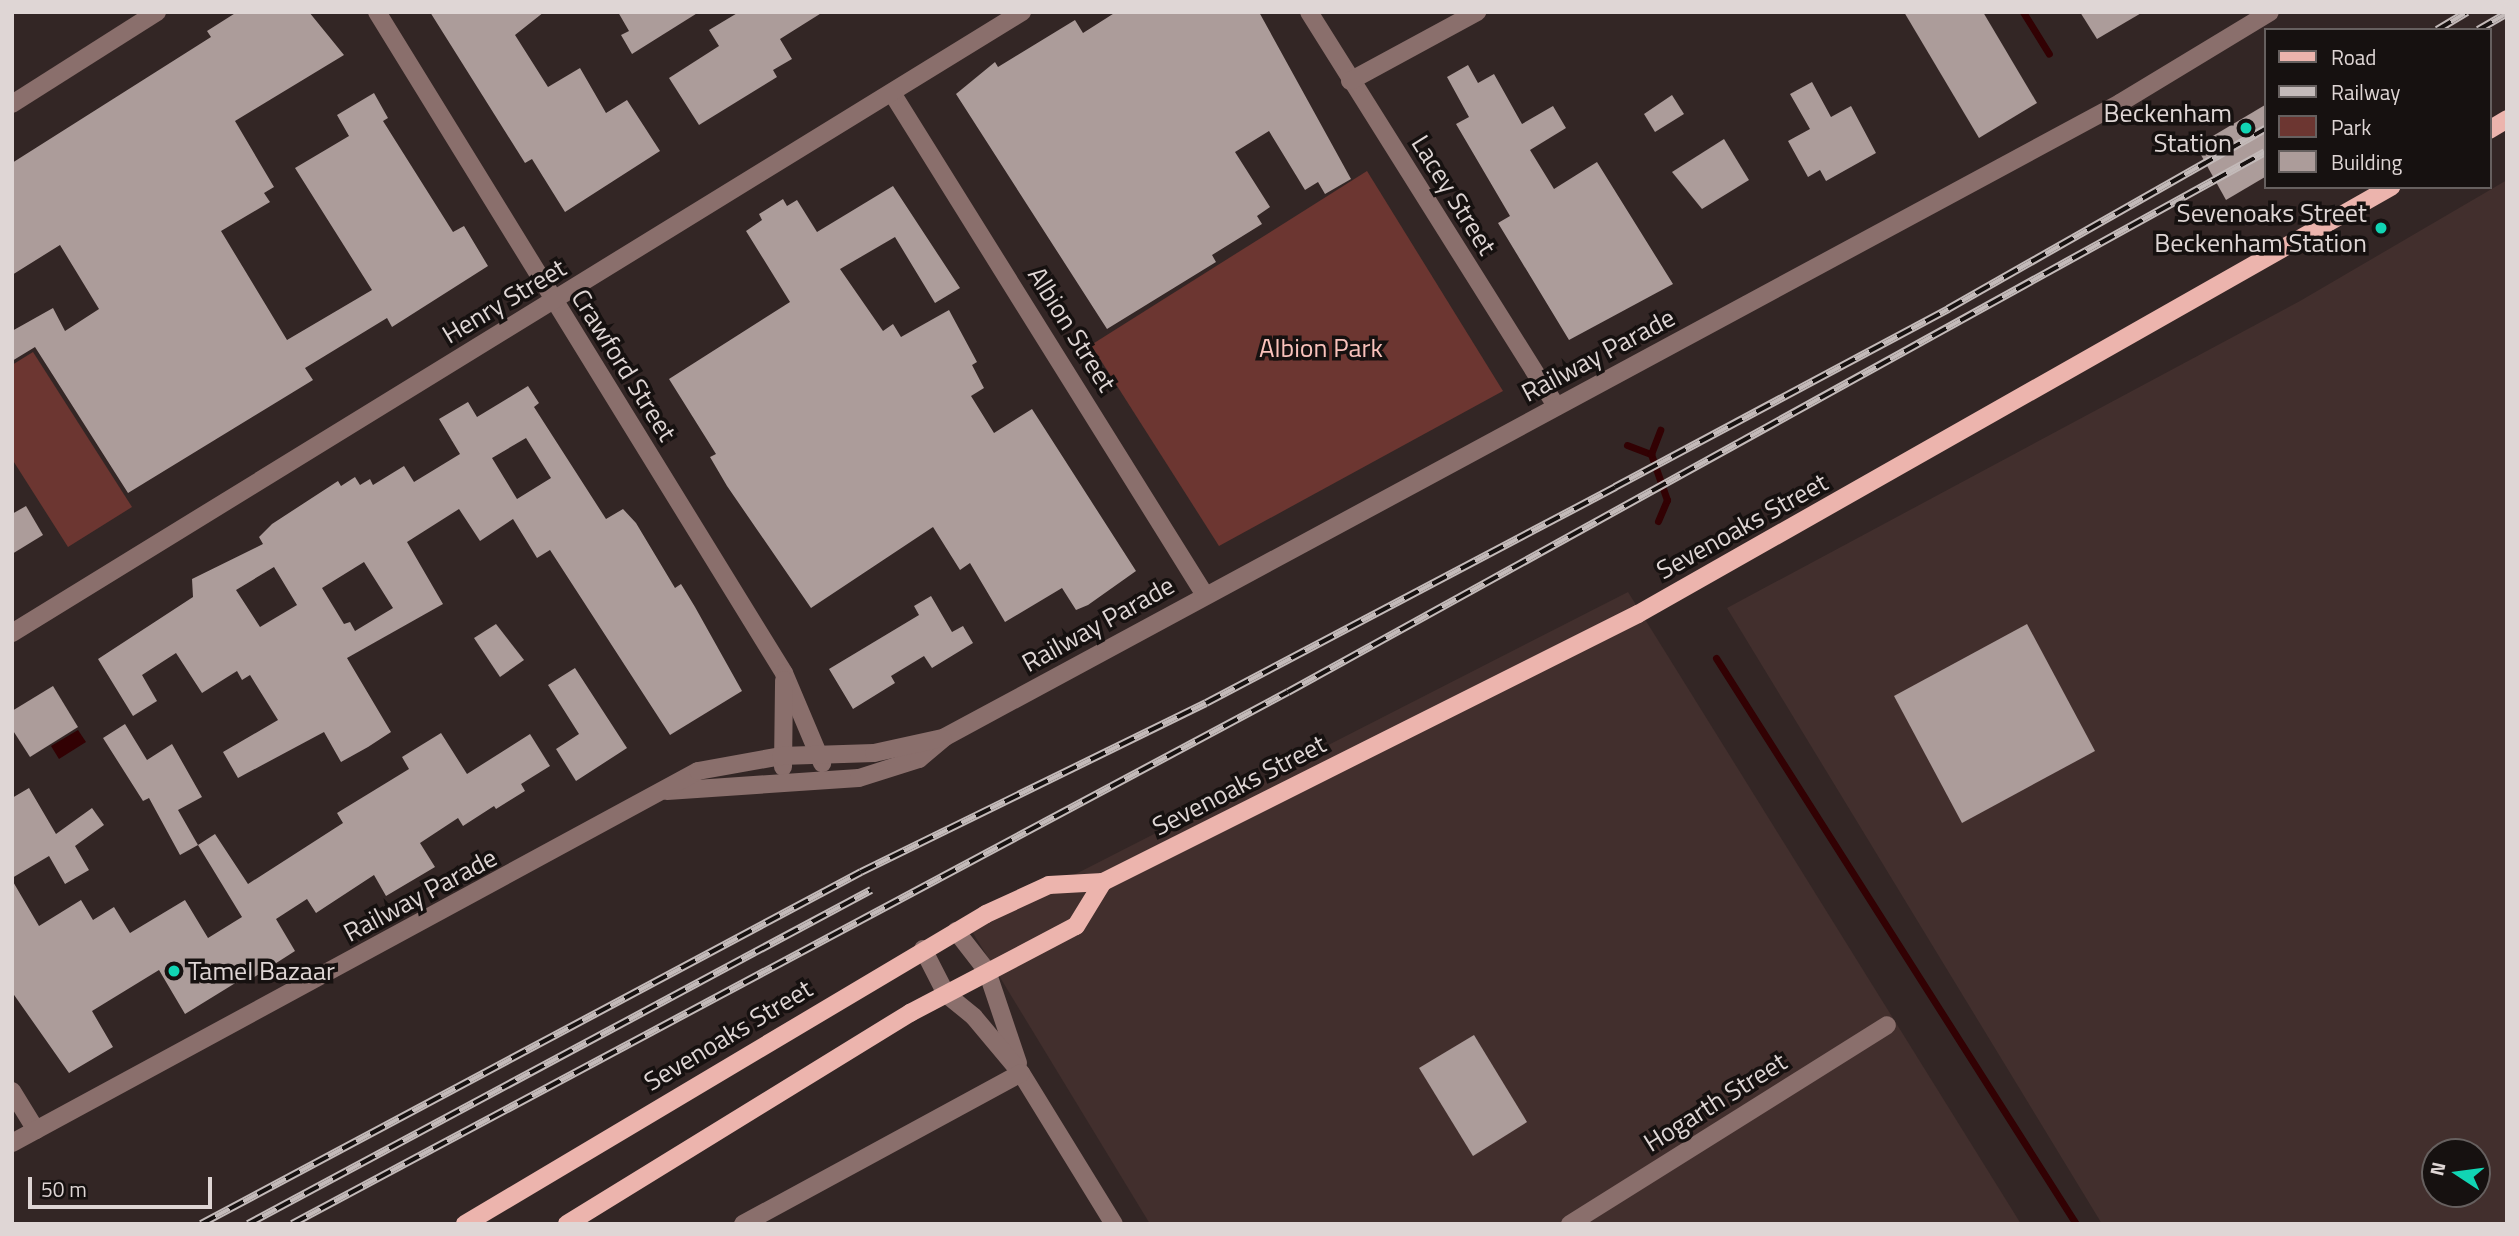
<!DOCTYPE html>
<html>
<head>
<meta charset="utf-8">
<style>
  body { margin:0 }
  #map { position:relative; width:2519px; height:1236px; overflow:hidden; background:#332625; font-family:"Titillium Web",sans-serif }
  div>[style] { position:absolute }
  .built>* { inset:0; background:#422f2d }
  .green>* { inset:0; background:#6c3631 }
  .water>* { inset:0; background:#320103 }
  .stream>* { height:7px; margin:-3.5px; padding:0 3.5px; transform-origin:3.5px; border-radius:3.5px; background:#320103 }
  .building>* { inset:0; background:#ac9c9a }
  .minor>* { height:18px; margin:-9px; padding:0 9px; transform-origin:9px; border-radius:9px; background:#8a6f6c }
  .major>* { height:18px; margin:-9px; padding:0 9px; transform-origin:9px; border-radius:9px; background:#ecb4ad }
  .rail>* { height:8px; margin-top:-4px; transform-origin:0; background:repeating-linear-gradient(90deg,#161110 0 16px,#c3bab9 0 32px); box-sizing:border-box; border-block:2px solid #c3bab9 }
  .dots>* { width:19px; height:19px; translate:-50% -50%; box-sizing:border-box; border:4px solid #161110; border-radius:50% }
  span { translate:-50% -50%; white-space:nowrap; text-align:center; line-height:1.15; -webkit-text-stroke:7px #161110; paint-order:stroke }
  .poi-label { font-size:26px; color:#dfd6d5 }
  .right { translate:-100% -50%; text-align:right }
  .left { translate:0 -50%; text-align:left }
  .street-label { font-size:26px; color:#dfd6d5 }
  .park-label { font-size:26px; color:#f9c2bb }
  .frame { position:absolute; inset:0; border:14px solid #dfd6d5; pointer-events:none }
  .legend { position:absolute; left:2264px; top:28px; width:228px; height:161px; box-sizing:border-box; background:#161110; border:2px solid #66605f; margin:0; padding:9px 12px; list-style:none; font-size:21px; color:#dfd6d5 }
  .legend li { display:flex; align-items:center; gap:14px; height:35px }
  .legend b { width:35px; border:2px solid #66605f }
  .north { position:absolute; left:2421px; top:1138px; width:70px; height:70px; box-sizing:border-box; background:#161110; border:2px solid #66605f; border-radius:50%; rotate:283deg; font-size:19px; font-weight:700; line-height:28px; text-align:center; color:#dfd6d5 }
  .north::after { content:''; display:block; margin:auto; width:24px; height:32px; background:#11d5b4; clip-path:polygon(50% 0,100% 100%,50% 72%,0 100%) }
  .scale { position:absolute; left:28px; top:1177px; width:184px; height:32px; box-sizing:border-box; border:4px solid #dfd6d5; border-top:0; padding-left:9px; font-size:21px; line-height:24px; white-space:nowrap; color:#dfd6d5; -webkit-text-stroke:5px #161110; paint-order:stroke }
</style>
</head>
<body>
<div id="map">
  <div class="built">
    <div style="clip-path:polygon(evenodd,2507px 180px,2507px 1224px,2102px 1224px,1727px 608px,2300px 301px,2507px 180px,2435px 1152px,2477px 1152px,2477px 1194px,2435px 1194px,2435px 1152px)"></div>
    <div style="clip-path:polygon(1628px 592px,2021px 1224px,1150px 1224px,970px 928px)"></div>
  </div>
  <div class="green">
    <div style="clip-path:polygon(1367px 171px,1503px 391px,1219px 546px,1091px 345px)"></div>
    <div style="clip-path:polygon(33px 352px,132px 507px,68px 547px,12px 459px,12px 365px)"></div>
  </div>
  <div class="water">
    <div style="clip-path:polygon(78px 730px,86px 742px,59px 759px,51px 746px)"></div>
  </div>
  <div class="stream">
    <div style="left:2023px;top:12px;width:49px;rotate:58.2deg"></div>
    <div style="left:1627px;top:445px;width:26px;rotate:21deg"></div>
    <div style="left:1658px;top:521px;width:23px;rotate:-67deg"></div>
    <div style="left:1667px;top:500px;width:49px;rotate:-109.2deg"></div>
    <div style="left:1651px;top:454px;width:26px;rotate:-69deg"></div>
    <div style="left:1716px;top:658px;width:671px;rotate:57.54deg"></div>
  </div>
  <div class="building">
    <div style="clip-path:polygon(237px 12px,309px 12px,344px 55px,235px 121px,274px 187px,264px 193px,270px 202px,221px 231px,287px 340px,372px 290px,295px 168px,349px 136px,337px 115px,374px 93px,388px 118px,383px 121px,453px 232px,464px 226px,488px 266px,392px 327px,387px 318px,305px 368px,313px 380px,128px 493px,35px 347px,12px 361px,12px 331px,53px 308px,65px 331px,99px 309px,60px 245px,12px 275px,12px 163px,211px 37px,207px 31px)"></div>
    <div style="clip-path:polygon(430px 12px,544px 12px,515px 35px,548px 87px,580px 68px,606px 113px,627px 100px,660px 151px,565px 212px,532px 159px,525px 163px)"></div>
    <div style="clip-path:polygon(618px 12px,699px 12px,632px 54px,621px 35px,629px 31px)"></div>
    <div style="clip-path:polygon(739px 12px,823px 12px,780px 39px,792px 59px,773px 70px,777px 77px,699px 125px,669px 78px,719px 46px,709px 30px)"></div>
    <div style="clip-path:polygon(1116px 12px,1259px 12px,1351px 179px,1325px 194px,1318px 182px,1305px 190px,1269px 131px,1235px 152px,1270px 207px,1257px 216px,1262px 224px,1212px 255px,1216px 262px,1107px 329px,956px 94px,995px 62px,998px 67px,1075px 20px,1083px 33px)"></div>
    <div style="clip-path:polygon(1904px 12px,1983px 12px,2037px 103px,1979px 138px)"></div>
    <div style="clip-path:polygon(2080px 12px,2143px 12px,2097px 39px)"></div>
    <div style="clip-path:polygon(1468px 65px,1478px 83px,1494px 74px,1522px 124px,1553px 106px,1566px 128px,1530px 150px,1554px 189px,1597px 162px,1673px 284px,1569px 340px,1498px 223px,1510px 216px,1456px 124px,1469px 117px,1447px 77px)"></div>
    <div style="clip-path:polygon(1812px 82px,1831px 117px,1851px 106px,1876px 153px,1826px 181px,1820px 170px,1808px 177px,1788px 141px,1810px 129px,1790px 94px)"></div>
    <div style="clip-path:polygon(1672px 95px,1684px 114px,1655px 132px,1644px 114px)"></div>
    <div style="clip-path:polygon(2265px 105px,2265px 177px,2226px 200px,2196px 146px)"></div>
    <div style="clip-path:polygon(1724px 139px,1749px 180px,1702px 209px,1672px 172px)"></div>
    <div style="clip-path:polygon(893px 186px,960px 288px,935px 303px,895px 237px,840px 269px,883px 331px,893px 324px,901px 337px,949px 310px,977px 362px,972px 365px,984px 388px,971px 396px,994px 433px,1032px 409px,1136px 571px,1088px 605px,1076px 610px,1062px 588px,1005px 622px,970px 563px,960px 570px,933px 527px,811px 608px,727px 486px,710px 457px,716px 454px,669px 379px,790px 302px,746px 231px,762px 220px,759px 214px,783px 199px,787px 206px,797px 200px,817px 232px)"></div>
    <div style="clip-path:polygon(evenodd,528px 386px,539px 403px,534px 407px,606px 519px,623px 509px,636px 523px,675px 588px,681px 584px,695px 607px,742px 691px,670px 735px,550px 550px,537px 558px,513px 519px,480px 541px,459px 509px,407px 542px,443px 604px,347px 658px,391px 732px,368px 747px,341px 762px,324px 732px,238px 778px,223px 752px,278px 720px,250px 675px,242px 680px,237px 671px,202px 693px,176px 653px,142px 675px,157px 701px,133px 716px,98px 659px,193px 597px,192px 579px,263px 544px,259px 537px,272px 524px,338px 481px,341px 486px,355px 477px,360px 485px,370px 479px,373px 485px,404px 466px,414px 482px,460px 454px,439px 419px,468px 402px,477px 417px,528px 386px,526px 438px,551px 478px,517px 499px,492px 458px,526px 438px,528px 386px,364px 562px,393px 608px,355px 631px,350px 622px,344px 624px,322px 588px,364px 562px,528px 386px,274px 567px,297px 605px,260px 627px,236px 590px,274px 567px)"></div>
    <div style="clip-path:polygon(26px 506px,43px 535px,12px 554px,12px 514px)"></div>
    <div style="clip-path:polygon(931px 596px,952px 632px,963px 626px,973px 643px,932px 668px,924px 656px,891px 676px,895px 683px,853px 709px,829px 669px,919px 615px,914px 606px)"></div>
    <div style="clip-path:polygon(496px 624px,524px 660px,500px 677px,474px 638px)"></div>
    <div style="clip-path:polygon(2027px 624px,2095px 751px,1962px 823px,1894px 696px)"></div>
    <div style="clip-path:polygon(575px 668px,627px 748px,576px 781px,556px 749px,579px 734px,548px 685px)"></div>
    <div style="clip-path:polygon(53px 686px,78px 727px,30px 757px,12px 729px,12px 711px)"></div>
    <div style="clip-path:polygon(125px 724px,147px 760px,172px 744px,202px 797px,178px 810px,198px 845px,180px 855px,149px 798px,143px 801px,103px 738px)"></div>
    <div style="clip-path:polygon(441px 733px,467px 774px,530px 734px,550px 766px,521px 784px,525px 791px,496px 809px,494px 806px,463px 826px,458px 818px,420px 843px,435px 867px,386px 896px,374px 875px,316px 913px,307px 899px,276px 919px,295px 951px,253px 978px,250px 974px,185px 1014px,159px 970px,92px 1011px,113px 1047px,69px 1073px,12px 992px,12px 880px,39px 926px,81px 900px,93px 920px,114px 907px,130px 933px,185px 900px,208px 938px,242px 917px,198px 845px,215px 834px,248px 884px,343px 823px,337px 813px,409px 769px,402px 757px)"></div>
    <div style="clip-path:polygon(29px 788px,56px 834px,92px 808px,104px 825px,75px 846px,89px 870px,65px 884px,49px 856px,12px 878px,12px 798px)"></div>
    <div style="clip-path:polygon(1474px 1035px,1527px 1122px,1473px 1156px,1419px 1068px)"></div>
  </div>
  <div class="minor">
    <div style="left:377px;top:12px;width:776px;rotate:58.38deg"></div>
    <div style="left:784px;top:673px;width:98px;rotate:67.1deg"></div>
    <div style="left:1309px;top:12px;width:465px;rotate:57.9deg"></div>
    <div style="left:1350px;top:81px;width:145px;rotate:-28.5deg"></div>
    <div style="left:892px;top:93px;width:592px;rotate:58.06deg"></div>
    <div style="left:12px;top:104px;width:172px;rotate:-32.4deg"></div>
    <div style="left:12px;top:633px;width:1186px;rotate:-31.59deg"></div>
    <div style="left:783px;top:767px;width:87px;rotate:-89.3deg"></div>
    <div style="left:667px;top:791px;width:192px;rotate:-3.9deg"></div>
    <div style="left:859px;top:778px;width:63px;rotate:-17.6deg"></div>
    <div style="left:919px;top:759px;width:34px;rotate:-40deg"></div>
    <div style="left:945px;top:737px;width:1335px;rotate:-28.35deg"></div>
    <div style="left:2120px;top:103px;width:175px;rotate:-31.2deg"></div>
    <div style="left:956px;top:931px;width:51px;rotate:52.2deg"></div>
    <div style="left:987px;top:971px;width:97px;rotate:71.4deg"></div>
    <div style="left:923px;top:949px;width:51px;rotate:62.9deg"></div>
    <div style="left:946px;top:994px;width:36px;rotate:39deg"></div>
    <div style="left:974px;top:1017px;width:73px;rotate:50deg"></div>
    <div style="left:1021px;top:1073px;width:177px;rotate:58.4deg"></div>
    <div style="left:12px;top:1091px;width:46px;rotate:58.4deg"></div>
    <div style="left:12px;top:1143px;width:780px;rotate:-28.47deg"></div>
    <div style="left:698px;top:771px;width:84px;rotate:-10.2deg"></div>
    <div style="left:781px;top:756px;width:93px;rotate:-1.8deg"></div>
    <div style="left:874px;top:753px;width:70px;rotate:-12.4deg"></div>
    <div style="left:743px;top:1224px;width:316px;rotate:-28.5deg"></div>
    <div style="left:1570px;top:1224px;width:374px;rotate:-32.1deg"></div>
  </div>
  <div class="major">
    <div style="left:2489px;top:130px;width:21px;rotate:-31deg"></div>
    <div style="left:465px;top:1224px;width:606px;rotate:-30.75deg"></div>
    <div style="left:986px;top:914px;width:69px;rotate:-24.7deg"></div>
    <div style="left:1049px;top:885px;width:54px;rotate:-3.2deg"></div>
    <div style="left:1103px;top:882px;width:598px;rotate:-26.61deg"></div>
    <div style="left:1638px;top:614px;width:866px;rotate:-29.56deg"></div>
    <div style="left:567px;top:1224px;width:403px;rotate:-31.6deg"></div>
    <div style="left:910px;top:1013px;width:187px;rotate:-27.7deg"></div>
    <div style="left:1076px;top:926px;width:52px;rotate:-58.5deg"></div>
  </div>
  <div class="rail">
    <div style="left:2437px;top:30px;width:35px;rotate:-31deg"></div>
    <div style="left:2478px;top:30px;width:34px;rotate:-30deg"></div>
    <div style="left:201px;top:1224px;width:748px;rotate:-28.07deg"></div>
    <div style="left:861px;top:872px;width:384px;rotate:-26.1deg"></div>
    <div style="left:1206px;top:703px;width:463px;rotate:-27.8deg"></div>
    <div style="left:1615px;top:487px;width:378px;rotate:-28.1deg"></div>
    <div style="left:1948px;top:309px;width:365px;rotate:-29.6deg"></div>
    <div style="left:248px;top:1224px;width:707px;rotate:-28.2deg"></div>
    <div style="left:292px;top:1224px;width:1129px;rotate:-28.11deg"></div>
    <div style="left:1288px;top:692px;width:1116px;rotate:-28.93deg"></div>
  </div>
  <div class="dots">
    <div style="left:2246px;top:128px;background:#11d5b4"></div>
    <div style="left:2381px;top:228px;background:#11d5b4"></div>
    <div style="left:174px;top:971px;background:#11d5b4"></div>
  </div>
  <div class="poi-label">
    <span class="right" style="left:2232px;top:128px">Beckenham<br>Station</span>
    <span class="right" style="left:2367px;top:228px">Sevenoaks Street<br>Beckenham Station</span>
    <span class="left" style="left:188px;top:971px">Tamel Bazaar</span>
  </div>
  <div class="street-label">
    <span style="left:1454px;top:195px;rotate:58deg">Lacey Street</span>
    <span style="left:504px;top:301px;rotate:-31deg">Henry Street</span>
    <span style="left:1072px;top:329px;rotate:58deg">Albion Street</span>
    <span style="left:1598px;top:355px;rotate:-28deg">Railway Parade</span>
    <span style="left:624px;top:365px;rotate:58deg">Crawford Street</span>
    <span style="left:1742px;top:526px;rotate:-29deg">Sevenoaks Street</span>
    <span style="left:1098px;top:624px;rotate:-29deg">Railway Parade</span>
    <span style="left:1239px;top:785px;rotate:-27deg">Sevenoaks Street</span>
    <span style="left:420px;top:895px;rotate:-28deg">Railway Parade</span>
    <span style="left:728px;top:1035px;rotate:-31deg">Sevenoaks Street</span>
    <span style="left:1715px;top:1102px;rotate:-32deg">Hogarth Street</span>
  </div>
  <div class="park-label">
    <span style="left:1321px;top:348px">Albion Park</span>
  </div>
  <div class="frame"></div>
  <ul class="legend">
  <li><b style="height:9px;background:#ecb4ad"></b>Road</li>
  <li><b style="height:9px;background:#c3bab9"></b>Railway</li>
  <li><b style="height:19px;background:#6c3631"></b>Park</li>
  <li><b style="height:19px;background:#ac9c9a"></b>Building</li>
  </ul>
  <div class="north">N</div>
  <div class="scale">50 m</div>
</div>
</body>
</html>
